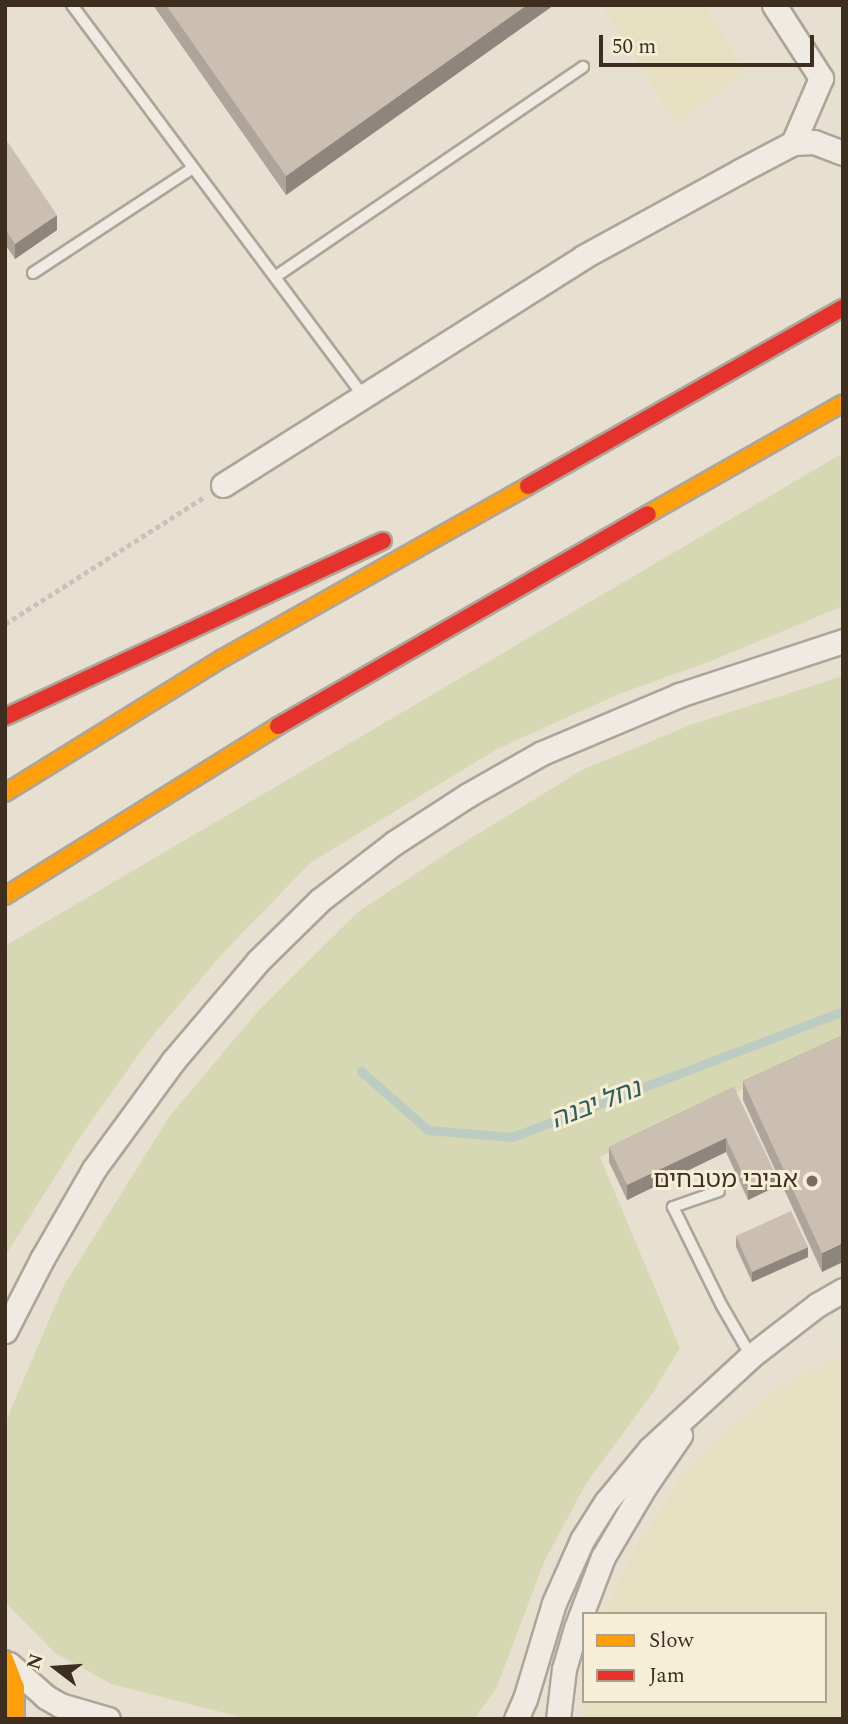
<!DOCTYPE html>
<html>
<head>
<meta charset="utf-8">
<style>
  body { margin:0 }
  #map { position:relative; width:848px; height:1724px; overflow:hidden; background:#e7e0d1; font-family:Spectral,"Noto Sans Hebrew",serif }
  div>[style] { position:absolute }
  .farmland>* { inset:0; background:#e6dfc2 }
  .green>* { inset:0; background:#d6d7b3 }
  .stream>* { height:9px; margin:-4.5px; padding:0 4.5px; transform-origin:4.5px; border-radius:4.5px; background:#bcccc2 }
  .path>* { height:4.5px; margin-top:-2.25px; transform-origin:0; background:repeating-linear-gradient(90deg,#c8c2b9 0 5px,transparent 0 8.5px) }
  .roads { filter:drop-shadow(2px 0 #ada599) drop-shadow(-2px 0 #ada599) drop-shadow(0 2px #ada599) drop-shadow(0 -2px #ada599) }
  .lane>* { height:10px; margin:-5px; padding:0 5px; transform-origin:5px; border-radius:5px; background:#efebe3 }
  .street>* { height:23px; margin:-11.5px; padding:0 11.5px; transform-origin:11.5px; border-radius:11.5px; background:#efebe3 }
  .slow>* { height:16px; margin:-8px; padding:0 8px; transform-origin:8px; border-radius:8px; background:#ff9f0a }
  .jam>* { height:16px; margin:-8px; padding:0 8px; transform-origin:8px; border-radius:8px; background:#e5322d }
  .wall>* { inset:0; background:#afa499 }
  .shaded-wall>* { inset:0; background:#8e867d }
  .building>* { inset:0; background:#cbbfb2 }
  .dots>* { width:19px; height:19px; translate:-50% -50%; box-sizing:border-box; border:4px solid #f7eed8; border-radius:50% }
  span { translate:-50% -50%; white-space:nowrap; text-align:center; line-height:1.15; -webkit-text-stroke:6px #f7eed8; paint-order:stroke }
  .poi-label { font-size:24px; color:#3d2e20 }
  .right { translate:-100% -50%; text-align:right }
  .water-label { font-size:26px; color:#2f5d5a; font-style:italic }
  .frame { position:absolute; inset:0; border:7px solid #3d2e20; pointer-events:none }
  .legend { position:absolute; left:582px; top:1612px; width:245px; height:91px; box-sizing:border-box; background:#f7eed8; border:2px solid #ada18e; margin:0; padding:9px 12px; list-style:none; font-size:21px; color:#3d2e20 }
  .legend li { display:flex; align-items:center; gap:14px; height:35px }
  .legend b { width:35px; border:2px solid #ada18e }
  .north { position:absolute; left:21px; top:1633px; width:70px; height:70px; -webkit-text-stroke:5px #f7eed8; paint-order:stroke; rotate:287deg; font-size:19px; font-weight:700; line-height:28px; text-align:center; color:#3d2e20 }
  .north::after { content:''; display:block; margin:auto; width:24px; height:32px; background:#3d2e20; clip-path:polygon(50% 0,100% 100%,50% 72%,0 100%) }
  .scale { position:absolute; left:599px; top:35px; width:215px; height:32px; box-sizing:border-box; border:4px solid #3d2e20; border-top:0; padding-left:9px; font-size:21px; line-height:24px; white-space:nowrap; color:#3d2e20; -webkit-text-stroke:5px #f7eed8; paint-order:stroke }
</style>
</head>
<body>
<div id="map">
  <div class="farmland">
    <div style="clip-path:polygon(601px 5px,705px 5px,745px 71px,677px 125px)"></div>
    <div style="clip-path:polygon(843px 1354px,843px 1719px,585px 1719px,582px 1703px,584px 1693px,584px 1701px,825px 1701px,825px 1614px,605px 1614px,632px 1553px,688px 1467px,777px 1388px)"></div>
  </div>
  <div class="green">
    <div style="clip-path:polygon(843px 453px,843px 606px,711px 661px,619px 694px,497px 749px,310px 863px,223px 953px,149px 1040px,82px 1134px,5px 1256px,5px 946px)"></div>
    <div style="clip-path:polygon(843px 676px,843px 1042px,600px 1157px,680px 1348px,652px 1394px,587px 1482px,544px 1562px,496px 1689px,474px 1719px,248px 1719px,111px 1684px,55px 1653px,5px 1602px,5px 1423px,64px 1285px,169px 1117px,258px 1011px,358px 912px,455px 848px,582px 770px,693px 724px)"></div>
  </div>
  <div class="stream">
    <div style="left:361px;top:1071px;width:89px;rotate:41.4deg"></div>
    <div style="left:428px;top:1130px;width:84px;rotate:4.8deg"></div>
    <div style="left:512px;top:1137px;width:354px;rotate:-20.8deg"></div>
  </div>
  <div class="path">
    <div style="left:5px;top:624px;width:236px;rotate:-32.5deg"></div>
  </div>
  <div class="roads">
    <div class="lane">
      <div style="left:72px;top:5px;width:487px;rotate:53.3deg"></div>
      <div style="left:33px;top:273px;width:191px;rotate:-33.3deg"></div>
      <div style="left:275px;top:277px;width:373px;rotate:-34.3deg"></div>
      <div style="left:719px;top:1191px;width:49px;rotate:160.8deg"></div>
      <div style="left:673px;top:1207px;width:110px;rotate:63.7deg"></div>
      <div style="left:722px;top:1306px;width:58px;rotate:59.9deg"></div>
    </div>
    <div class="street">
      <div style="left:774px;top:5px;width:87px;rotate:57.2deg"></div>
      <div style="left:821px;top:78px;width:71px;rotate:113.3deg"></div>
      <div style="left:223px;top:485px;width:426px;rotate:-32.3deg"></div>
      <div style="left:583px;top:257px;width:179px;rotate:-28.7deg"></div>
      <div style="left:740px;top:171px;width:60px;rotate:-27.8deg"></div>
      <div style="left:793px;top:143px;width:21px;rotate:-3deg"></div>
      <div style="left:814px;top:142px;width:31px;rotate:21deg"></div>
      <div style="left:5px;top:1331px;width:81px;rotate:-62.8deg"></div>
      <div style="left:42px;top:1259px;width:104px;rotate:-60deg"></div>
      <div style="left:94px;top:1169px;width:134px;rotate:-53.8deg"></div>
      <div style="left:173px;top:1061px;width:131px;rotate:-49.6deg"></div>
      <div style="left:258px;top:961px;width:87px;rotate:-44.5deg"></div>
      <div style="left:320px;top:900px;width:93px;rotate:-37.6deg"></div>
      <div style="left:394px;top:843px;width:88px;rotate:-33deg"></div>
      <div style="left:468px;top:795px;width:85px;rotate:-29.6deg"></div>
      <div style="left:542px;top:753px;width:149px;rotate:-22.9deg"></div>
      <div style="left:679px;top:695px;width:173px;rotate:-18.2deg"></div>
      <div style="left:9px;top:1664px;width:50px;rotate:41.7deg"></div>
      <div style="left:46px;top:1697px;width:16px;rotate:30deg"></div>
      <div style="left:60px;top:1705px;width:50px;rotate:16.3deg"></div>
      <div style="left:516px;top:1719px;width:22px;rotate:-66deg"></div>
      <div style="left:525px;top:1699px;width:100px;rotate:-73.2deg"></div>
      <div style="left:554px;top:1603px;width:69px;rotate:-66deg"></div>
      <div style="left:582px;top:1540px;width:45px;rotate:-57.7deg"></div>
      <div style="left:606px;top:1502px;width:69px;rotate:-50.3deg"></div>
      <div style="left:650px;top:1449px;width:137px;rotate:-42.6deg"></div>
      <div style="left:751px;top:1356px;width:83px;rotate:-37.7deg"></div>
      <div style="left:817px;top:1305px;width:30px;rotate:-30deg"></div>
      <div style="left:558px;top:1719px;width:50px;rotate:-83.2deg"></div>
      <div style="left:564px;top:1669px;width:43px;rotate:-73.7deg"></div>
      <div style="left:576px;top:1628px;width:76px;rotate:-69.2deg"></div>
      <div style="left:603px;top:1557px;width:82px;rotate:-59.4deg"></div>
      <div style="left:645px;top:1486px;width:62px;rotate:-55.5deg"></div>
    </div>
    <div class="slow">
      <div style="left:648px;top:514px;width:224px;rotate:-29.6deg"></div>
      <div style="left:5px;top:793px;width:256px;rotate:-31.8deg"></div>
      <div style="left:223px;top:658px;width:350px;rotate:-29.4deg"></div>
      <div style="left:5px;top:896px;width:322px;rotate:-31.9deg"></div>
      <div style="left:5px;top:1659px;width:31px;rotate:69deg"></div>
      <div style="left:16px;top:1688px;width:31px;rotate:90deg"></div>
    </div>
    <div class="jam">
      <div style="left:528px;top:486px;width:362px;rotate:-29.5deg"></div>
      <div style="left:5px;top:717px;width:417px;rotate:-25deg"></div>
      <div style="left:278px;top:726px;width:426px;rotate:-29.8deg"></div>
    </div>
  </div>
  <div class="wall">
    <div style="clip-path:polygon(153px 5px,554px 5px,286px 195px)"></div>
    <div style="clip-path:polygon(5px 138px,57px 230px,15px 259px,5px 244px)"></div>
    <div style="clip-path:polygon(843px 1035px,822px 1272px,743px 1100px,743px 1081px)"></div>
    <div style="clip-path:polygon(734px 1087px,775px 1187px,748px 1200px,726px 1152px,627px 1200px,609px 1162px,609px 1147px)"></div>
    <div style="clip-path:polygon(736px 1236px,808px 1257px,752px 1282px,736px 1247px)"></div>
  </div>
  <div class="shaded-wall">
    <div style="clip-path:polygon(527px 5px,554px 5px,286px 195px,286px 176px)"></div>
    <div style="clip-path:polygon(57px 215px,57px 230px,15px 259px,15px 244px)"></div>
    <div style="clip-path:polygon(726px 1138px,726px 1152px,627px 1200px,627px 1185px)"></div>
    <div style="clip-path:polygon(775px 1173px,775px 1187px,748px 1200px,748px 1185px)"></div>
    <div style="clip-path:polygon(843px 1243px,843px 1262px,822px 1272px,822px 1253px)"></div>
    <div style="clip-path:polygon(808px 1247px,808px 1257px,752px 1282px,752px 1272px)"></div>
  </div>
  <div class="building">
    <div style="clip-path:polygon(166px 5px,527px 5px,286px 176px)"></div>
    <div style="clip-path:polygon(5px 138px,57px 215px,15px 244px,5px 229px)"></div>
    <div style="clip-path:polygon(843px 1035px,843px 1243px,822px 1253px,743px 1081px)"></div>
    <div style="clip-path:polygon(734px 1087px,775px 1173px,748px 1185px,726px 1138px,627px 1185px,609px 1147px)"></div>
    <div style="clip-path:polygon(791px 1211px,808px 1247px,752px 1272px,736px 1236px)"></div>
  </div>
  <div class="dots">
    <div style="left:812px;top:1181px;background:#786c5e"></div>
  </div>
  <div class="poi-label">
    <span class="right" style="left:798px;top:1181px">אביבי מטבחים</span>
  </div>
  <div class="water-label">
    <span style="left:596px;top:1105px;rotate:-21deg">נחל יבנה</span>
  </div>
  <div class="frame"></div>
  <ul class="legend">
  <li><b style="height:9px;background:#ff9f0a"></b>Slow</li>
  <li><b style="height:9px;background:#e5322d"></b>Jam</li>
  </ul>
  <div class="north">N</div>
  <div class="scale">50 m</div>
</div>
</body>
</html>
